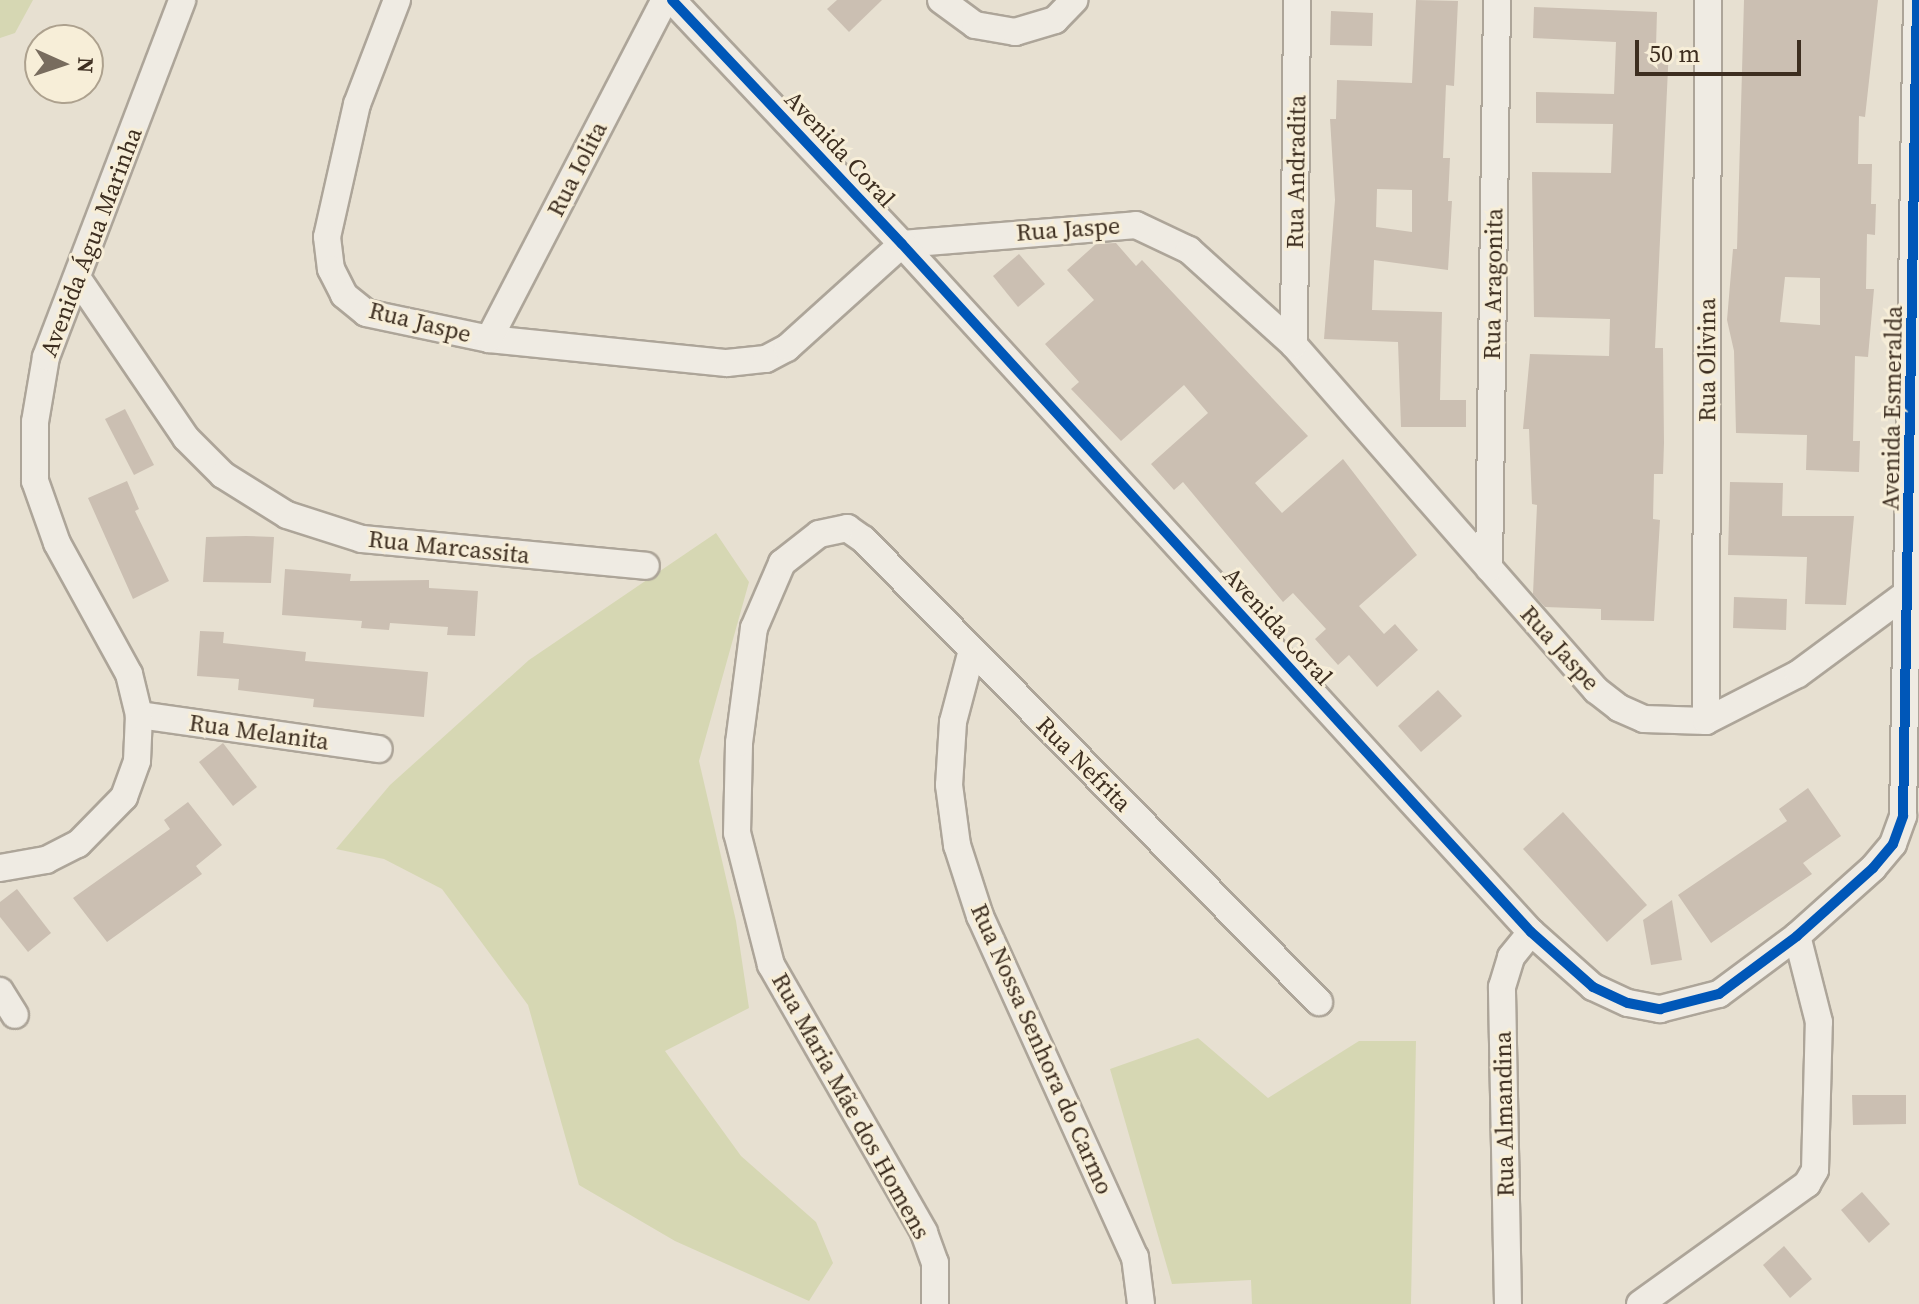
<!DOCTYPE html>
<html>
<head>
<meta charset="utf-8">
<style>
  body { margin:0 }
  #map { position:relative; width:1919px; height:1304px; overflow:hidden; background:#e7e0d1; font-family:"Source Serif 4",serif }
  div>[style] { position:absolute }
  .green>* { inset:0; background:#d6d7b3 }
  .building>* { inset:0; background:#cbbfb2 }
  .roads { filter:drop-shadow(2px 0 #ada599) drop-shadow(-2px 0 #ada599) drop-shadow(0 2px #ada599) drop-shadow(0 -2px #ada599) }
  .minor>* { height:26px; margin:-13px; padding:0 13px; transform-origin:13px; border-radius:13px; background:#efebe3 }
  .cycleway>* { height:10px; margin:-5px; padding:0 5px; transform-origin:5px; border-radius:5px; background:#0057b8 }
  span { translate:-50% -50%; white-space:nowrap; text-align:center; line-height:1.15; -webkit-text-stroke:6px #f7eed8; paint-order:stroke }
  .street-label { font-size:24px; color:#3d2e20 }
  .north { position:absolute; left:24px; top:24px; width:80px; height:80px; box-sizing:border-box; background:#f7eed8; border:2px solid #ada18e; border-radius:50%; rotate:93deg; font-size:22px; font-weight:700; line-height:32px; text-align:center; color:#3d2e20 }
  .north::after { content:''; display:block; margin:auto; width:28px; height:36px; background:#786c5e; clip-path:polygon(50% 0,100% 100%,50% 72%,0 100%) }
  .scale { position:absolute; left:1635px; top:40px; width:166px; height:36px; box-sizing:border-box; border:4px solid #3d2e20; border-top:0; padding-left:10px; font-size:24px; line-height:28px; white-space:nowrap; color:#3d2e20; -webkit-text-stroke:6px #f7eed8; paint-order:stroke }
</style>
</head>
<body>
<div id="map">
  <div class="green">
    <div style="clip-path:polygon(0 0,33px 0,15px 33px,0 38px)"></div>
    <div style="clip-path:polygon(716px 533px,749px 582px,699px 761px,736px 921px,749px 1008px,665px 1051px,741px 1156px,816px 1222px,833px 1263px,809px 1301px,675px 1241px,579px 1185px,528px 1005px,442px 889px,384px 859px,336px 849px,390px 785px,529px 660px)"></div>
    <div style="clip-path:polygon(1198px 1038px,1268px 1098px,1359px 1041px,1416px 1041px,1411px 1304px,1252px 1304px,1251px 1280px,1172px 1284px,1110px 1069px)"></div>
  </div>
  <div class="building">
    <div style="clip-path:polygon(837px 0,882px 0,849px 32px,827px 9px)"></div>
    <div style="clip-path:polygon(evenodd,1416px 0,1458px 1px,1454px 86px,1446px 85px,1443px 158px,1450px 158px,1448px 201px,1452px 201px,1448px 270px,1374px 260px,1372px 310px,1442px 312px,1440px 400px,1466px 400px,1466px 427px,1401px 427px,1398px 342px,1324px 339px,1335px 200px,1330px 119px,1336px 119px,1337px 80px,1412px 83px,1416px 0,1377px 189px,1412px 190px,1412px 232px,1376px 227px,1377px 189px)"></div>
    <div style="clip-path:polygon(evenodd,1744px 0,1878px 0,1865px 117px,1859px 116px,1858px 164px,1872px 164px,1871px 204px,1876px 204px,1875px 235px,1867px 234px,1866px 289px,1874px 289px,1868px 357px,1855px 356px,1853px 441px,1860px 441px,1859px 472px,1806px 470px,1807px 435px,1736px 433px,1734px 351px,1727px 320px,1733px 249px,1737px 249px,1744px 0,1785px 277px,1820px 278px,1820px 325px,1780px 322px,1785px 277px)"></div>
    <div style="clip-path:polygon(1534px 7px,1657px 12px,1656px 47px,1669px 47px,1655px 348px,1663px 348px,1664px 443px,1663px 474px,1654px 474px,1653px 519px,1660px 520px,1654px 621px,1601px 620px,1601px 609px,1545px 607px,1533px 594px,1537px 505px,1532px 504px,1529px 429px,1523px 429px,1530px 354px,1609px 356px,1610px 319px,1534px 317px,1532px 172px,1611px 173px,1613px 124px,1536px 123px,1536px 92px,1614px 94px,1616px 42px,1533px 38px)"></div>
    <div style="clip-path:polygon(1331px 11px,1373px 13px,1372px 46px,1330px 45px)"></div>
    <div style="clip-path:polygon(1116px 243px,1136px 266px,1142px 260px,1308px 436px,1255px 483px,1282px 513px,1343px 459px,1417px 555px,1359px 606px,1384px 634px,1395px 624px,1418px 650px,1377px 687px,1349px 655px,1338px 665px,1315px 639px,1326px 629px,1293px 593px,1283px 602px,1183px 482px,1174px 490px,1151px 464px,1208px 413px,1184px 385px,1121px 441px,1071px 389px,1079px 382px,1045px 344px,1094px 300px,1067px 270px,1096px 244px)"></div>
    <div style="clip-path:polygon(1019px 254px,1045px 284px,1018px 307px,993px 276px)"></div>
    <div style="clip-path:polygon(125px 409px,154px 465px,134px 475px,105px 419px)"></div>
    <div style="clip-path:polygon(127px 481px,139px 509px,135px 511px,169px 581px,133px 599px,88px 498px)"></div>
    <div style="clip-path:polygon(1730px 482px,1783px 483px,1782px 516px,1854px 516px,1846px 605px,1805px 604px,1807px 557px,1728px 555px)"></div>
    <div style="clip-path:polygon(246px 536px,274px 537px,271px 583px,203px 582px,206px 537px)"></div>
    <div style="clip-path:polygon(285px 569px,351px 574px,350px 581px,429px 580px,429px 588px,478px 591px,475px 636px,447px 635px,448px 627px,390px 623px,389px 630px,361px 628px,362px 621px,282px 615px)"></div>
    <div style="clip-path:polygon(1734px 597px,1787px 599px,1786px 630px,1733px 628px)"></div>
    <div style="clip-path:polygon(200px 631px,224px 632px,223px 643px,306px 652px,305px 661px,428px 672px,424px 717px,313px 707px,314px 699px,238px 690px,239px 679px,197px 676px)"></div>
    <div style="clip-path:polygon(1438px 690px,1462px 716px,1421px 752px,1398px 726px)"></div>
    <div style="clip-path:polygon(223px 743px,257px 787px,233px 806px,199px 762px)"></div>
    <div style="clip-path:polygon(1808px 788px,1841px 836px,1803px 863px,1812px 874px,1711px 943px,1678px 895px,1787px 821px,1779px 809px)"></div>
    <div style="clip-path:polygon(188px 802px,222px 845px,196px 866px,202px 874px,107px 942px,73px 898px,170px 829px,164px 820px)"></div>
    <div style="clip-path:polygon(1563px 812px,1647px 905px,1607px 942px,1523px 849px)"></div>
    <div style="clip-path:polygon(17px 889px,51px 933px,28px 952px,0 917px,0 902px)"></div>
    <div style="clip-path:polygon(1672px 900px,1682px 960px,1651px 965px,1643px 920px)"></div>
    <div style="clip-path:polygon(1852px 1095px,1906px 1095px,1906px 1124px,1853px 1125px)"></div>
    <div style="clip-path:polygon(1862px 1192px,1890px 1224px,1869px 1243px,1841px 1210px)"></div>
    <div style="clip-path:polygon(1784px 1246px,1812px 1279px,1790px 1298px,1763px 1265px)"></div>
  </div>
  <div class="roads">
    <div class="minor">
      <div style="left:397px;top:0;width:111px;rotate:111deg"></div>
      <div style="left:357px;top:104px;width:136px;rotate:102.7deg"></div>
      <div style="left:327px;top:237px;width:32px;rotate:83deg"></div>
      <div style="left:331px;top:269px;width:29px;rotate:63deg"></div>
      <div style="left:344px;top:295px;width:28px;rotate:39deg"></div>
      <div style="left:366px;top:313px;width:126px;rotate:11.9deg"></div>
      <div style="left:489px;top:339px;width:239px;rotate:5.8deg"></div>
      <div style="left:727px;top:363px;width:39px;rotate:-6deg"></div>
      <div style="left:766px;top:359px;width:24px;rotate:-28deg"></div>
      <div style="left:787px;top:348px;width:155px;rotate:-42.1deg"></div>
      <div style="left:902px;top:244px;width:235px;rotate:-4.6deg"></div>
      <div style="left:1136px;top:225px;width:59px;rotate:25.3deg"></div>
      <div style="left:1189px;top:250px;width:142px;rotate:42.1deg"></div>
      <div style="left:1294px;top:345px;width:459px;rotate:48.8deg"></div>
      <div style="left:1596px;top:690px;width:29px;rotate:38deg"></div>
      <div style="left:1619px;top:708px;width:27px;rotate:24deg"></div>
      <div style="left:1644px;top:719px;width:62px;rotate:1.8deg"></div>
      <div style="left:1706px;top:721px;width:103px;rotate:-27.1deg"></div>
      <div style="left:1798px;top:674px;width:138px;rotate:-36.5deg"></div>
      <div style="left:672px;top:0;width:335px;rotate:46.7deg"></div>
      <div style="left:902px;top:244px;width:932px;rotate:47.57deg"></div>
      <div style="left:1531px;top:932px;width:83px;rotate:41.6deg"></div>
      <div style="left:1593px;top:987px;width:38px;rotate:25deg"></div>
      <div style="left:1628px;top:1003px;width:33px;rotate:11deg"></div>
      <div style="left:1660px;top:1009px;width:61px;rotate:-14.3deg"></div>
      <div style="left:1719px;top:994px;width:97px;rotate:-36.6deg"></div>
      <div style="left:1797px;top:936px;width:102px;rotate:-41.8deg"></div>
      <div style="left:1873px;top:868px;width:31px;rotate:-50deg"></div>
      <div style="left:1893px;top:844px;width:30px;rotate:-70deg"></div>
      <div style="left:1903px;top:816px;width:816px;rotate:-89.02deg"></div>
      <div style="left:941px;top:0;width:42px;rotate:36.3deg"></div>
      <div style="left:975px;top:25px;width:41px;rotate:9.9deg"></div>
      <div style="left:1015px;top:32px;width:42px;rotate:-16.7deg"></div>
      <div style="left:1055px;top:20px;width:28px;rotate:-46deg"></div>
      <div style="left:78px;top:279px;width:192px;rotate:55.8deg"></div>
      <div style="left:186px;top:438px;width:52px;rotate:45deg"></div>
      <div style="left:223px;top:475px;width:75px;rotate:32deg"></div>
      <div style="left:287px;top:515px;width:79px;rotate:17.7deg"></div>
      <div style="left:362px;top:539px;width:285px;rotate:5.4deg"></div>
      <div style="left:489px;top:339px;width:382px;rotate:-62.6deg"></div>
      <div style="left:1294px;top:345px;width:345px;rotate:-89.5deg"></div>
      <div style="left:1489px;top:568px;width:568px;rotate:-89.19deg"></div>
      <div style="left:972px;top:650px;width:74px;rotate:104.8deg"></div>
      <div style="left:953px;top:722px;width:63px;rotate:93.6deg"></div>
      <div style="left:949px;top:785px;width:61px;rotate:82.4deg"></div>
      <div style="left:957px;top:845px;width:75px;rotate:72.1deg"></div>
      <div style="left:980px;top:916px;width:375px;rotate:65.6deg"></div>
      <div style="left:1135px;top:1257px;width:47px;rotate:82.7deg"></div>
      <div style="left:139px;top:715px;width:242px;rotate:8.1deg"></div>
      <div style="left:1706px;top:721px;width:721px;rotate:-89.84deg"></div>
      <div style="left:0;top:868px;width:47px;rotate:-9.9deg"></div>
      <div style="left:46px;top:860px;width:36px;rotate:-27deg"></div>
      <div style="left:78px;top:844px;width:66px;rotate:-45.6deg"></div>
      <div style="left:124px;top:797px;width:38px;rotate:-70deg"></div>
      <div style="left:137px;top:761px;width:46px;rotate:-87.5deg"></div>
      <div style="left:139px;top:715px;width:42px;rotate:-103.7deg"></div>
      <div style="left:129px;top:674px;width:149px;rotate:-118.8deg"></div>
      <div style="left:57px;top:543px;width:66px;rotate:-109.5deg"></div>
      <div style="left:35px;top:481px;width:59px;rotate:-90deg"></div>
      <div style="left:35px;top:422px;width:66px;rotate:-80.4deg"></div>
      <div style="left:46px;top:357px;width:382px;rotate:-69.1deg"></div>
      <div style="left:0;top:991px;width:28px;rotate:58deg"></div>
      <div style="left:935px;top:1304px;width:41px;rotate:-90deg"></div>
      <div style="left:935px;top:1263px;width:33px;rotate:-110deg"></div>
      <div style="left:924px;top:1232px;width:308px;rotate:-119.8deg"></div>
      <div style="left:771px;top:965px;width:136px;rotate:-104.4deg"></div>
      <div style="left:737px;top:833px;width:90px;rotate:-88.7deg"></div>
      <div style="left:739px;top:743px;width:116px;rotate:-82.6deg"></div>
      <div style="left:754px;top:628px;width:71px;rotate:-66.7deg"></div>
      <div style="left:782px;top:563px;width:47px;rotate:-38.1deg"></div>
      <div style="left:819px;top:534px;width:29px;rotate:-12deg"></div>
      <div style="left:847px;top:528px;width:19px;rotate:35deg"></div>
      <div style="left:863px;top:539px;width:650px;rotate:45.44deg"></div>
      <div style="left:1508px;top:1304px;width:317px;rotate:-91.1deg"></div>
      <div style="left:1502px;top:987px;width:31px;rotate:-73deg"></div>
      <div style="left:1511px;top:957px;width:32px;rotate:-51deg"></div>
      <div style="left:1640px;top:1304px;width:206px;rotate:-35.7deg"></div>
      <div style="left:1807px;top:1184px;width:16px;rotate:-60deg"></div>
      <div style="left:1815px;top:1170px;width:148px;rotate:-88.5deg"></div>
      <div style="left:1819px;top:1022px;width:89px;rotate:-104.3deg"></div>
    </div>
  </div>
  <div class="cycleway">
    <div style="left:672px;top:0;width:335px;rotate:46.7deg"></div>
    <div style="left:902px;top:244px;width:932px;rotate:47.57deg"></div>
    <div style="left:1531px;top:932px;width:83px;rotate:41.6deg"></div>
    <div style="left:1593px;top:987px;width:38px;rotate:25deg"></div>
    <div style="left:1628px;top:1003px;width:33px;rotate:11deg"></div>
    <div style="left:1660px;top:1009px;width:61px;rotate:-14.3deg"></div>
    <div style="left:1719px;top:994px;width:97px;rotate:-36.6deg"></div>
    <div style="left:1797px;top:936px;width:102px;rotate:-41.8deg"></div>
    <div style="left:1873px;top:868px;width:31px;rotate:-50deg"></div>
    <div style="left:1893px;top:844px;width:30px;rotate:-70deg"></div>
    <div style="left:1903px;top:816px;width:816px;rotate:-89.02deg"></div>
  </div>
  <div class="street-label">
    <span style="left:840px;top:149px;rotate:47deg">Avenida Coral</span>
    <span style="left:577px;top:169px;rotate:-63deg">Rua Iolita</span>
    <span style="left:1296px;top:172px;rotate:-89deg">Rua Andradita</span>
    <span style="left:1068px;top:229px;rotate:-4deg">Rua Jaspe</span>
    <span style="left:91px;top:242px;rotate:-69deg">Avenida Água Marinha</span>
    <span style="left:1493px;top:284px;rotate:-89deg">Rua Aragonita</span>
    <span style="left:420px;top:322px;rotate:14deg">Rua Jaspe</span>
    <span style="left:1707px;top:360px;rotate:-90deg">Rua Olivina</span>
    <span style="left:1892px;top:408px;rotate:-89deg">Avenida Esmeralda</span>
    <span style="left:449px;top:547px;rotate:6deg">Rua Marcassita</span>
    <span style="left:1278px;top:626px;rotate:48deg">Avenida Coral</span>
    <span style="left:1560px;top:648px;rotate:48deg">Rua Jaspe</span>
    <span style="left:259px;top:732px;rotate:8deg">Rua Melanita</span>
    <span style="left:1084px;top:764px;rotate:45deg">Rua Nefrita</span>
    <span style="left:1042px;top:1049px;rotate:66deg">Rua Nossa Senhora do Carmo</span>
    <span style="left:851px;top:1106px;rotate:61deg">Rua Maria Mãe dos Homens</span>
    <span style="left:1504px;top:1114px;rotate:-91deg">Rua Almandina</span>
  </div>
  <div class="north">N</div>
  <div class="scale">50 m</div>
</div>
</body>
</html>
